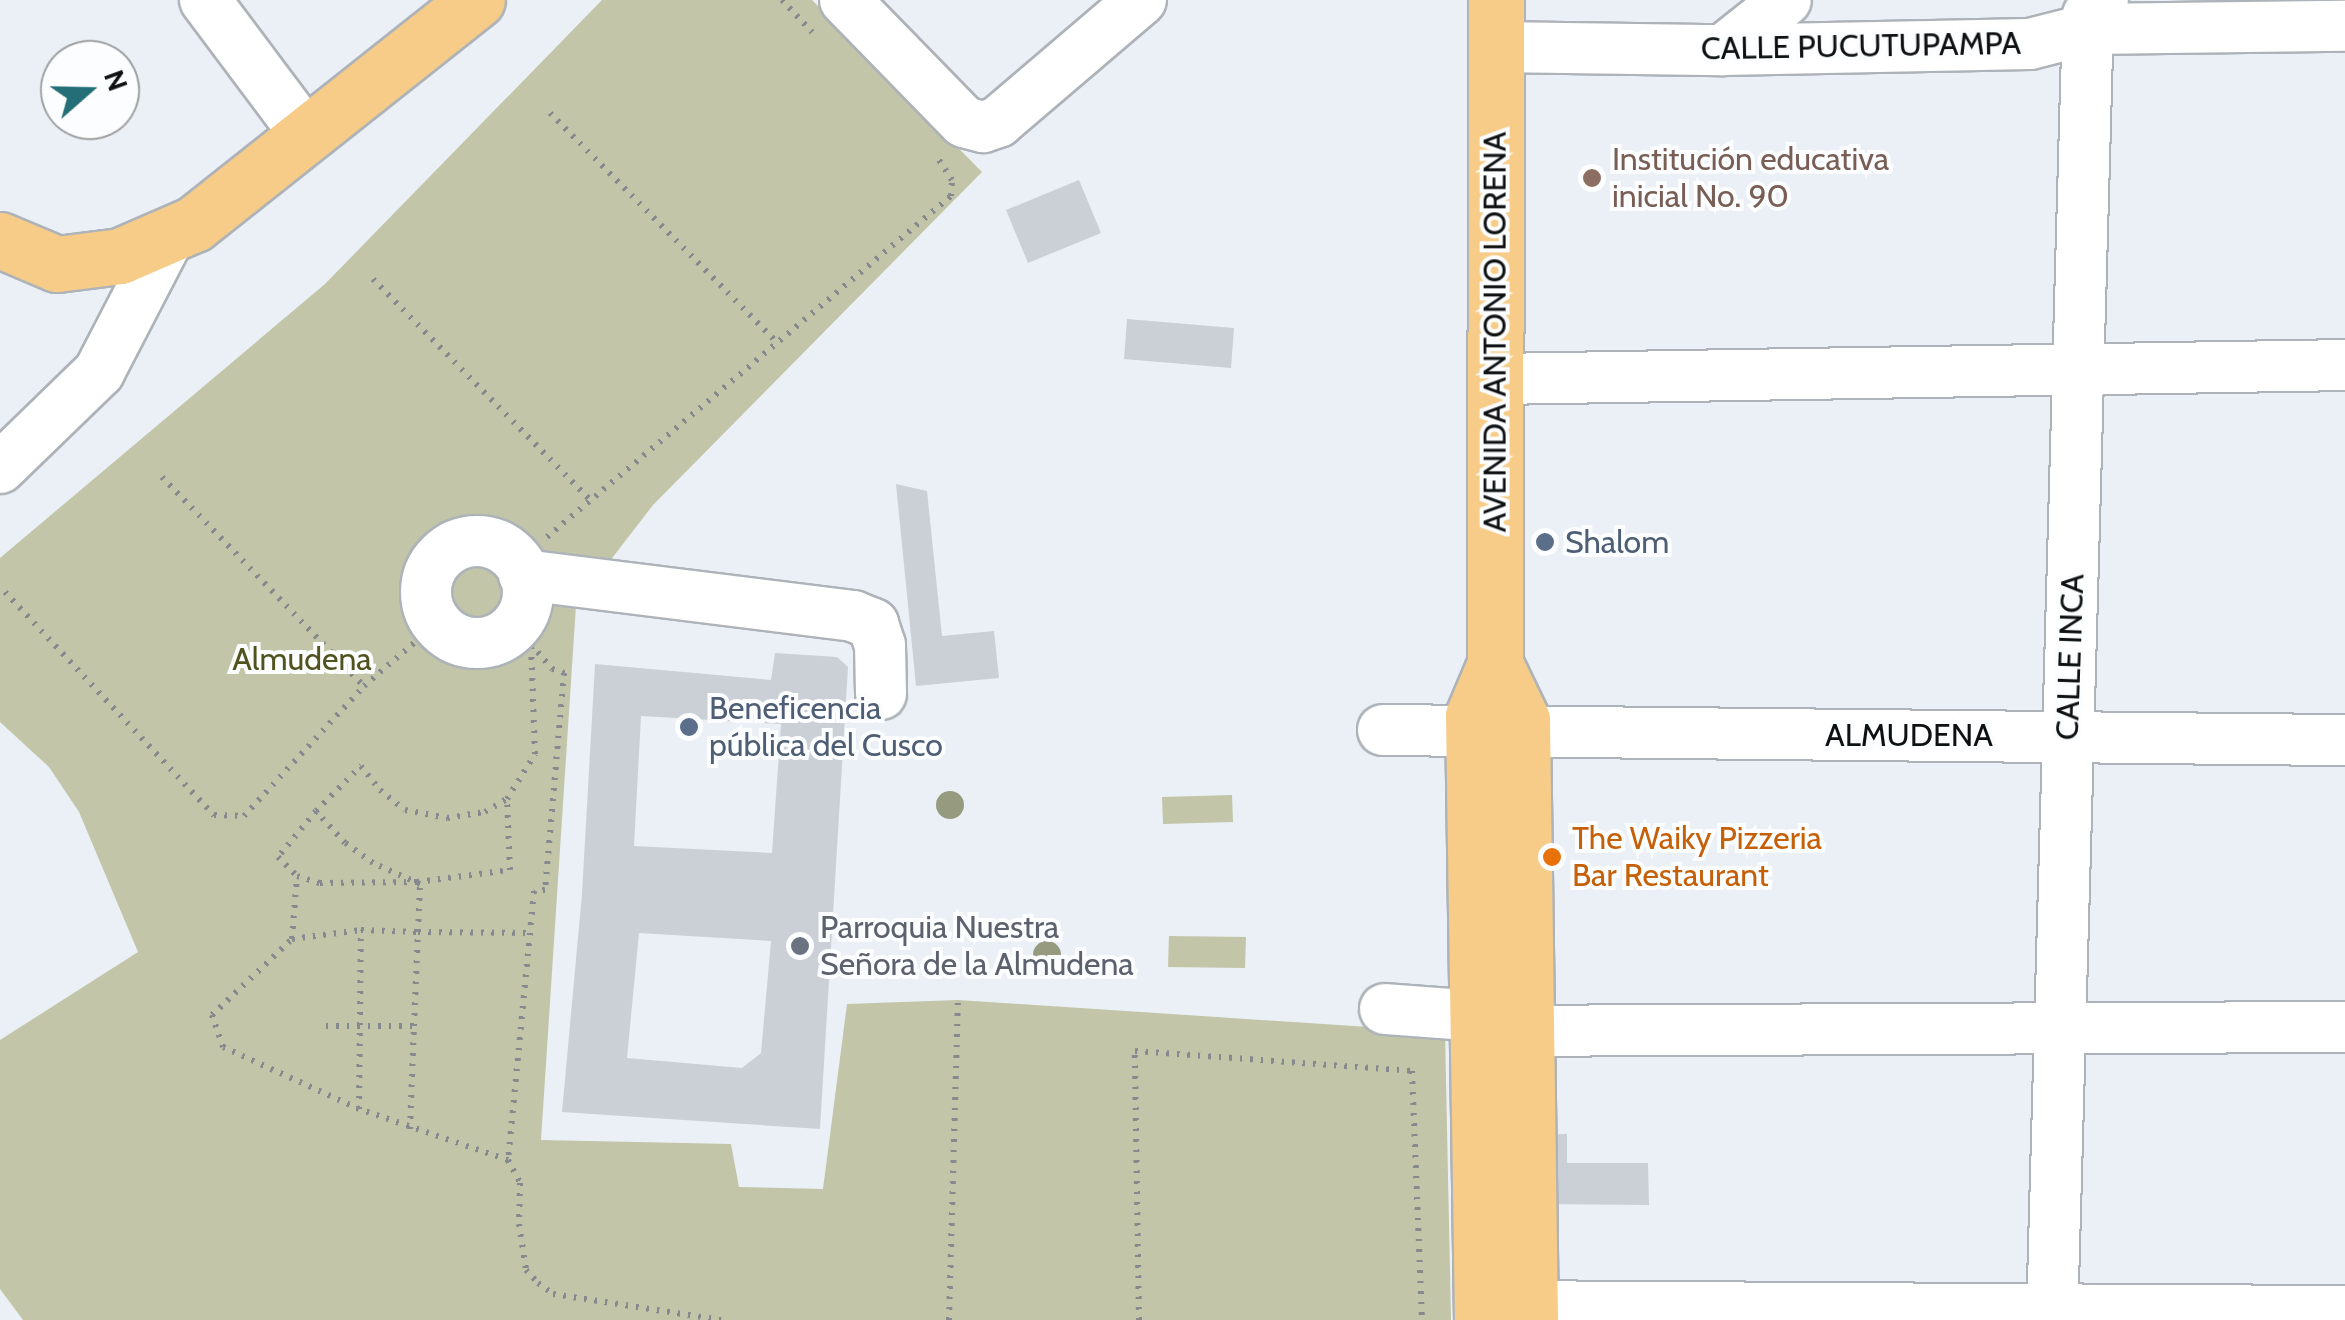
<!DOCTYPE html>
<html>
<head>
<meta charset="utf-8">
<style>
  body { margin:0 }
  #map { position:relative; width:2345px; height:1320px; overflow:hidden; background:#eaf0f6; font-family:Cabin,sans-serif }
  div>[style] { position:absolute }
  .green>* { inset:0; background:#c2c5a7 }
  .building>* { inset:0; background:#cad0d6 }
  .path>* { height:6px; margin-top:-3px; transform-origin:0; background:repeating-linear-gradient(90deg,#868a8e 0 2.5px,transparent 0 10.5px) }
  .roads { filter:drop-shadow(2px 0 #adb3b8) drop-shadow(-2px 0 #adb3b8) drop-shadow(0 2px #adb3b8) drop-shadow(0 -2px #adb3b8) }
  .minor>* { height:50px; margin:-25px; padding:0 25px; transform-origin:25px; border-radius:25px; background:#fff }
  .minor>.ring { margin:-25px; padding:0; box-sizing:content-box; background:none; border:50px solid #fff; border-radius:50% }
  .highway>* { height:55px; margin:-27.5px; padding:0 27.5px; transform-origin:27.5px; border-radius:27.5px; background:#f7cc88 }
  .trees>* { width:28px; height:28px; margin:-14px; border-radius:50%; background:#969a7f }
  .dots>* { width:28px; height:28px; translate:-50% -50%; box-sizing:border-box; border:5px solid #fcfdfe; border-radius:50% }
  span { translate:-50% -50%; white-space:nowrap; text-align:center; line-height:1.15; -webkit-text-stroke:8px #fcfdfe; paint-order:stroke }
  .street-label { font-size:32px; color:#0e1112 }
  .education-label { font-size:32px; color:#785e54 }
  .left { translate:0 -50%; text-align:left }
  .service-label { font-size:32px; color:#4e5e75 }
  .park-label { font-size:32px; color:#51531e }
  .food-label { font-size:32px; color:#c56008 }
  .worship-label { font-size:32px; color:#5b616d }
  .north { position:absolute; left:40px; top:40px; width:100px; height:100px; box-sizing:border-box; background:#fcfdfe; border:2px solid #9d9fa0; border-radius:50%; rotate:70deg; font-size:28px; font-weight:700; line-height:40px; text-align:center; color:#0e1112 }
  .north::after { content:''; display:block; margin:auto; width:35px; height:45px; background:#246e77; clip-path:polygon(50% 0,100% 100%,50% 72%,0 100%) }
</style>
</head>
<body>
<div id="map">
  <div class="green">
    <div style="clip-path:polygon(602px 0,812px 0,982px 172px,653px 505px,576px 605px,541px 1140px,731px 1144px,739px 1187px,823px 1189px,847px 1004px,958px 1000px,1445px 1032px,1451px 1320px,23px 1320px,0 1289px,0 1040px,138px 952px,79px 812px,49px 767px,0 722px,0 558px,325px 284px)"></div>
    <div style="clip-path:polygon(1232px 795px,1233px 822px,1163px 824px,1162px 797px)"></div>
    <div style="clip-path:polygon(1169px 936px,1246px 937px,1245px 968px,1168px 967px)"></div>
  </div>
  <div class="building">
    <div style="clip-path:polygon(1079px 180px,1101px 233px,1028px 263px,1006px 210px)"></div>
    <div style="clip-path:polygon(1127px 319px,1234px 328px,1231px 368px,1124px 359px)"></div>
    <div style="clip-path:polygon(896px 484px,927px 491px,942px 636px,994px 631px,999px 678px,916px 686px)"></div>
    <div style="clip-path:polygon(evenodd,775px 653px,837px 657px,848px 667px,820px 1129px,562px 1112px,582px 894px,595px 664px,771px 680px,775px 653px,641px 716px,781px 724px,772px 853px,634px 846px,641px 716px,775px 653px,639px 933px,771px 941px,761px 1053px,742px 1068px,627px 1058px,639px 933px)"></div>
    <div style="clip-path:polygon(1567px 1134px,1567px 1163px,1648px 1163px,1649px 1205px,1537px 1204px,1537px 1135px)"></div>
  </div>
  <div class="path">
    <div style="left:782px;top:0;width:44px;rotate:46.8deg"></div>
    <div style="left:550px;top:113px;width:324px;rotate:45.3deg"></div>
    <div style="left:373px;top:279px;width:308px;rotate:45.5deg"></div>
    <div style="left:162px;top:477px;width:291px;rotate:46deg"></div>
    <div style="left:547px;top:537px;width:529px;rotate:-40.17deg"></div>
    <div style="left:951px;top:196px;width:16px;rotate:-86deg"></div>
    <div style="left:952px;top:180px;width:27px;rotate:-123deg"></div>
    <div style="left:5px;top:592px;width:306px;rotate:46.9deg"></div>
    <div style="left:214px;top:815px;width:30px;rotate:2deg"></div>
    <div style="left:244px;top:816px;width:177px;rotate:-47.3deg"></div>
    <div style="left:364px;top:686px;width:95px;rotate:-40.7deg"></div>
    <div style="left:520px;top:620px;width:26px;rotate:65deg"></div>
    <div style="left:531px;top:644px;width:33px;rotate:50deg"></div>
    <div style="left:552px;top:669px;width:13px;rotate:18deg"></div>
    <div style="left:564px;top:673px;width:218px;rotate:95deg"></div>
    <div style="left:545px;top:890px;width:11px;rotate:175deg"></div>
    <div style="left:534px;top:891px;width:270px;rotate:95.5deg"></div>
    <div style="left:508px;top:1160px;width:157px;rotate:-161.1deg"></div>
    <div style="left:359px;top:1109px;width:179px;rotate:-89.4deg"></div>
    <div style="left:361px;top:930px;width:57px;rotate:2deg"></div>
    <div style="left:418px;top:932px;width:48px;rotate:-87.6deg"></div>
    <div style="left:420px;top:884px;width:51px;rotate:-155.9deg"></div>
    <div style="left:373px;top:863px;width:34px;rotate:-144deg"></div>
    <div style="left:345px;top:843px;width:43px;rotate:-132.2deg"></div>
    <div style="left:316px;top:811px;width:64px;rotate:-45deg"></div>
    <div style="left:361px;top:766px;width:31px;rotate:52deg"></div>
    <div style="left:380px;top:790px;width:32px;rotate:39deg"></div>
    <div style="left:405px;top:810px;width:43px;rotate:10.8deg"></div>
    <div style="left:447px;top:818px;width:38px;rotate:-9deg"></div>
    <div style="left:485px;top:812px;width:26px;rotate:-31deg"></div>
    <div style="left:507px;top:799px;width:53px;rotate:-58.1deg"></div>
    <div style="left:535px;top:754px;width:110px;rotate:-92.1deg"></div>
    <div style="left:316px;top:811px;width:60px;rotate:129.6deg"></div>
    <div style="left:278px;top:857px;width:27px;rotate:45deg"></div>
    <div style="left:297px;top:876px;width:24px;rotate:17deg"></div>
    <div style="left:320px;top:883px;width:97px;rotate:-0.6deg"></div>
    <div style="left:417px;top:882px;width:94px;rotate:-7.4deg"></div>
    <div style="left:510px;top:870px;width:71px;rotate:-92.4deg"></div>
    <div style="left:292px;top:939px;width:63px;rotate:-85.5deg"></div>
    <div style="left:326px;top:1026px;width:88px"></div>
    <div style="left:414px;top:1026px;width:94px;rotate:-87.6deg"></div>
    <div style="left:418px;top:932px;width:112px;rotate:0.5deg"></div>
    <div style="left:359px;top:1109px;width:149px;rotate:-155.5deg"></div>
    <div style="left:223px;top:1047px;width:34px;rotate:-109deg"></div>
    <div style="left:212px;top:1015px;width:110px;rotate:-43.5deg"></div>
    <div style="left:292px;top:939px;width:70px;rotate:-7.4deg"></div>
    <div style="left:410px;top:1129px;width:103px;rotate:-87.8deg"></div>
    <div style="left:508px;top:1160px;width:26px;rotate:62deg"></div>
    <div style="left:520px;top:1183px;width:41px;rotate:91.4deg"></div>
    <div style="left:519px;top:1224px;width:47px;rotate:81.3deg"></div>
    <div style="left:526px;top:1270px;width:18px;rotate:47deg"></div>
    <div style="left:538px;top:1283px;width:19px;rotate:36deg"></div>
    <div style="left:553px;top:1294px;width:170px;rotate:8.8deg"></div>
    <div style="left:949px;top:1320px;width:320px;rotate:-88.4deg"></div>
    <div style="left:1139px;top:1320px;width:269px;rotate:-90.9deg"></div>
    <div style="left:1135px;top:1051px;width:278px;rotate:4.1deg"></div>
    <div style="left:1412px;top:1071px;width:249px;rotate:87.7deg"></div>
  </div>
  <div class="roads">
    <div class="minor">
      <div style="left:205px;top:0;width:169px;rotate:53.2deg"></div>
      <div style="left:845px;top:0;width:170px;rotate:45.7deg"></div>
      <div style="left:964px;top:122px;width:20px;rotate:15deg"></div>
      <div style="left:983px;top:127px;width:16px;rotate:-18deg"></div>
      <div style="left:998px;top:122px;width:188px;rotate:-40.5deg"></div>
      <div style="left:1495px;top:47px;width:228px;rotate:0.8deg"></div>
      <div style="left:1723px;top:50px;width:307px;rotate:-1.1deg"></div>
      <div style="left:2030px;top:44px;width:61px;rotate:-14.3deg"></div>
      <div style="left:2089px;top:29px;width:256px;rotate:-0.7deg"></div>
      <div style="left:1723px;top:50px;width:80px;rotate:-38.4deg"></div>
      <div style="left:1496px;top:379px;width:849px;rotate:-0.94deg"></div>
      <div style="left:0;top:468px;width:138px;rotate:-44.1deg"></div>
      <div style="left:99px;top:372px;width:154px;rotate:-62.6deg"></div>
      <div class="ring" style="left:426px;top:541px;width:52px;height:52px"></div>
      <div style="left:524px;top:575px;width:332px;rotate:7.1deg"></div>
      <div style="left:853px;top:616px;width:22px;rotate:22deg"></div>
      <div style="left:873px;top:624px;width:22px;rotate:72deg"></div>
      <div style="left:880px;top:645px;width:49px;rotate:88.8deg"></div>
      <div style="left:1383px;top:730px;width:962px;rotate:0.6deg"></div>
      <div style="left:1385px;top:1009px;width:94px;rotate:4.3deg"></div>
      <div style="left:1485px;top:1031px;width:860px;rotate:-0.27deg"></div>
      <div style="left:1490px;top:1306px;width:855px;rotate:0.34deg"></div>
      <div style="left:2052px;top:1320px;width:1305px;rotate:-88.42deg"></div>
      <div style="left:2088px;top:15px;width:21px;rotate:-45deg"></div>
    </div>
    <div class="highway">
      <div style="left:0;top:240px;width:62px;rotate:22.8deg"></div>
      <div style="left:57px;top:264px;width:64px;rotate:-7.2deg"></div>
      <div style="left:120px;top:256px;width:81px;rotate:-23.4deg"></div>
      <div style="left:194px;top:224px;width:361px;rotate:-38.4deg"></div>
      <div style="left:1495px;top:664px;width:62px;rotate:64.3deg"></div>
      <div style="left:1522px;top:720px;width:600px;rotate:89.24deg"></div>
      <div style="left:1482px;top:1320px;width:604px;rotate:-90.85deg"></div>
      <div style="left:1473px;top:716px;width:56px;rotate:-67.1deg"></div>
      <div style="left:1495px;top:664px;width:664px;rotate:-89.91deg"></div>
    </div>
  </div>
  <div class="trees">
    <div style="left:950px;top:805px"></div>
    <div style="left:1047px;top:955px"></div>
  </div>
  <div class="dots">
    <div style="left:1592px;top:178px;background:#8d6e63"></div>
    <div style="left:1545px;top:542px;background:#5c6f8a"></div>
    <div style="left:689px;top:727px;background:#5c6f8a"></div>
    <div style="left:1552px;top:857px;background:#e8710a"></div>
    <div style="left:800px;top:946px;background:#6b7280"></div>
  </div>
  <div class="street-label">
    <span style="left:1861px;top:46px;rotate:-1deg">CALLE PUCUTUPAMPA</span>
    <span style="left:1495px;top:332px;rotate:-90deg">AVENIDA ANTONIO LORENA</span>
    <span style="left:2070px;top:657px;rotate:-88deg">CALLE INCA</span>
    <span style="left:1909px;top:735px">ALMUDENA</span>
  </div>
  <div class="education-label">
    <span class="left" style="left:1612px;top:178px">Institución educativa<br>inicial No. 90</span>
  </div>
  <div class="service-label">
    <span class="left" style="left:1565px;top:542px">Shalom</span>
    <span class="left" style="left:709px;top:727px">Beneficencia<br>pública del Cusco</span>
  </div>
  <div class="park-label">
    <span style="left:302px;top:659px">Almudena</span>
  </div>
  <div class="food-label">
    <span class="left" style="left:1572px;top:857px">The Waiky Pizzeria<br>Bar Restaurant</span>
  </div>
  <div class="worship-label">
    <span class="left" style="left:820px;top:946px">Parroquia Nuestra<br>Señora de la Almudena</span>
  </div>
  <div class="north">N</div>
</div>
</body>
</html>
